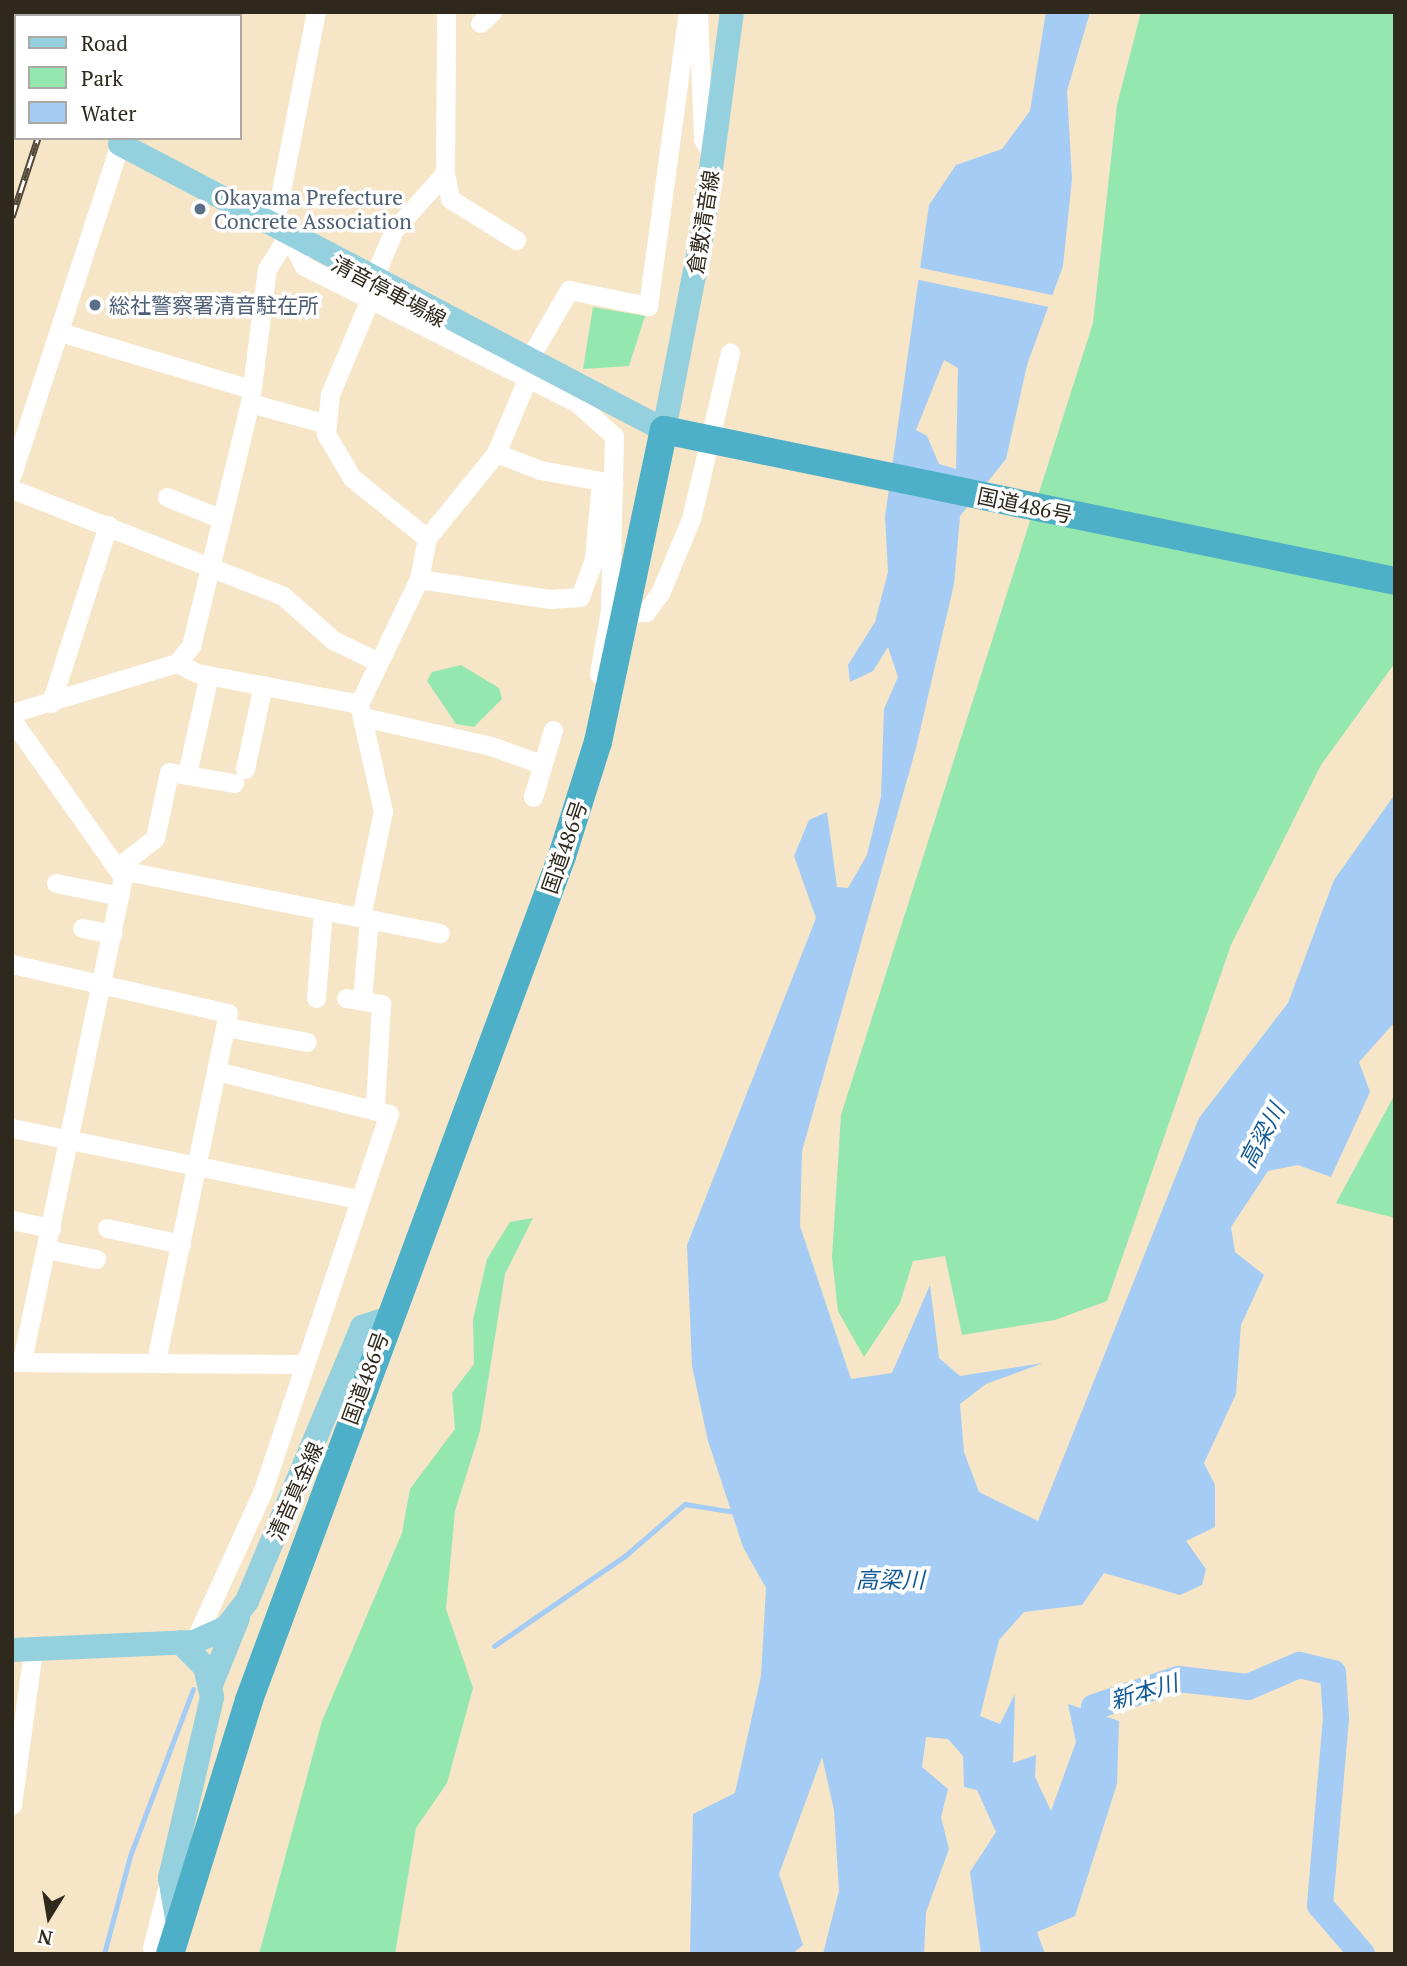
<!DOCTYPE html>
<html>
<head>
<meta charset="utf-8">
<style>
  body { margin:0 }
  #map { position:relative; width:1407px; height:1966px; overflow:hidden; background:#f6e5c6; font-family:"PT Serif","Noto Sans JP",serif }
  div>[style] { position:absolute }
  .green>* { inset:0; background:#95e7b0 }
  .water>* { inset:0; background:#a4ccf5 }
  .pier>* { inset:0; background:#f6e5c6 }
  .stream>* { height:4.5px; margin:-2.25px; padding:0 2.25px; transform-origin:2.25px; border-radius:2.25px; background:#a4ccf5 }
  .river>* { height:26px; margin:-13px; padding:0 13px; transform-origin:13px; border-radius:13px; background:#a4ccf5 }
  .minor>* { height:19px; margin:-9.5px; padding:0 9.5px; transform-origin:9.5px; border-radius:9.5px; background:#fff }
  .major>* { height:24px; margin:-12px; padding:0 12px; transform-origin:12px; border-radius:12px; background:#95d0de }
  .highway>* { height:28px; margin:-14px; padding:0 14px; transform-origin:14px; border-radius:14px; background:#4eb0c8 }
  .rail>* { height:7px; margin-top:-3.5px; transform-origin:0; background:repeating-linear-gradient(90deg,#fff 0 13px,#544b3c 0 26px); box-sizing:border-box; border-block:2px solid #544b3c }
  .dots>* { width:19px; height:19px; translate:-50% -50%; box-sizing:border-box; border:4px solid #fff; border-radius:50% }
  span { translate:-50% -50%; white-space:nowrap; text-align:center; line-height:1.15; -webkit-text-stroke:7px #fff; paint-order:stroke }
  .service-label { font-size:21px; color:#4e5e75 }
  .left { translate:0 -50%; text-align:left }
  .street-label { font-size:21px; color:#2f281c }
  .water-label { font-size:23px; color:#125a96; font-style:italic }
  .frame { position:absolute; inset:0; border:14px solid #2f281c; pointer-events:none }
  .legend { position:absolute; left:14px; top:14px; width:228px; height:126px; box-sizing:border-box; background:#fff; border:2px solid #aca9a4; margin:0; padding:9px 12px; list-style:none; font-size:21px; color:#2f281c }
  .legend li { display:flex; align-items:center; gap:14px; height:35px }
  .legend b { width:35px; border:2px solid #aca9a4 }
  .north { position:absolute; left:14px; top:1882px; width:70px; height:70px; -webkit-text-stroke:5px #fff; paint-order:stroke; rotate:191deg; font-size:19px; font-weight:700; line-height:28px; text-align:center; color:#2f281c }
  .north::after { content:''; display:block; margin:auto; width:24px; height:32px; background:#2f281c; clip-path:polygon(50% 0,100% 100%,50% 72%,0 100%) }
</style>
</head>
<body>
<div id="map">
  <div class="green">
    <div style="clip-path:polygon(1141px 12px,1395px 12px,1395px 663px,1321px 765px,1231px 945px,1107px 1301px,1055px 1320px,962px 1335px,945px 1256px,913px 1261px,900px 1303px,864px 1357px,838px 1311px,832px 1257px,841px 1115px,1093px 323px,1117px 105px)"></div>
    <div style="clip-path:polygon(593px 307px,645px 316px,629px 366px,583px 369px)"></div>
    <div style="clip-path:polygon(461px 665px,499px 688px,502px 699px,474px 727px,456px 724px,427px 681px,432px 672px)"></div>
    <div style="clip-path:polygon(1395px 1094px,1395px 1218px,1336px 1203px)"></div>
    <div style="clip-path:polygon(533px 1218px,505px 1274px,480px 1431px,455px 1511px,446px 1609px,473px 1688px,447px 1783px,416px 1828px,395px 1954px,259px 1954px,322px 1721px,402px 1533px,410px 1489px,455px 1429px,452px 1393px,474px 1364px,473px 1320px,487px 1259px,510px 1222px)"></div>
  </div>
  <div class="water">
    <div style="clip-path:polygon(evenodd,1046px 12px,1090px 12px,1067px 91px,1072px 179px,1063px 266px,1027px 365px,1006px 459px,960px 516px,954px 584px,916px 748px,802px 1151px,800px 1226px,851px 1379px,892px 1373px,930px 1285px,939px 1358px,960px 1376px,1043px 1363px,986px 1384px,960px 1404px,964px 1452px,979px 1492px,1038px 1521px,1199px 1118px,1288px 1003px,1334px 880px,1395px 794px,1395px 1022px,1359px 1062px,1370px 1092px,1331px 1177px,1298px 1165px,1268px 1171px,1231px 1227px,1235px 1252px,1264px 1275px,1241px 1325px,1236px 1394px,1204px 1463px,1215px 1485px,1215px 1527px,1186px 1541px,1206px 1569px,1202px 1585px,1180px 1595px,1104px 1573px,1082px 1605px,1024px 1612px,999px 1640px,980px 1716px,1000px 1724px,1015px 1694px,1013px 1763px,1036px 1755px,1035px 1777px,1051px 1811px,1076px 1742px,1068px 1704px,1119px 1721px,1117px 1784px,1075px 1916px,1037px 1932px,1045px 1954px,981px 1954px,970px 1872px,996px 1832px,977px 1790px,964px 1787px,963px 1756px,948px 1739px,926px 1737px,922px 1767px,948px 1789px,941px 1817px,949px 1849px,926px 1912px,924px 1954px,823px 1954px,839px 1891px,834px 1810px,822px 1757px,779px 1874px,803px 1945px,792px 1954px,690px 1954px,693px 1814px,735px 1793px,761px 1676px,766px 1588px,743px 1547px,708px 1441px,692px 1366px,687px 1245px,816px 918px,794px 856px,809px 820px,827px 812px,837px 887px,848px 888px,867px 855px,881px 797px,884px 709px,898px 677px,888px 647px,873px 671px,850px 682px,848px 665px,875px 622px,888px 572px,885px 517px,929px 205px,956px 165px,1002px 149px,1030px 111px,1046px 12px,944px 360px,958px 368px,956px 469px,939px 464px,927px 436px,916px 430px,944px 360px)"></div>
  </div>
  <div class="pier">
    <div style="clip-path:polygon(916px 267px,1057px 296px,1054px 308px,914px 279px)"></div>
  </div>
  <div class="stream">
    <div style="left:494px;top:1646px;width:159px;rotate:-34.5deg"></div>
    <div style="left:625px;top:1556px;width:79px;rotate:-40.9deg"></div>
    <div style="left:685px;top:1504px;width:51px;rotate:9.1deg"></div>
    <div style="left:104px;top:1954px;width:101px;rotate:-75.1deg"></div>
    <div style="left:130px;top:1856px;width:178px;rotate:-69.3deg"></div>
  </div>
  <div class="river">
    <div style="left:1089px;top:1748px;width:41px;rotate:-83deg"></div>
    <div style="left:1094px;top:1707px;width:89px;rotate:-18.4deg"></div>
    <div style="left:1178px;top:1679px;width:70px;rotate:6.5deg"></div>
    <div style="left:1248px;top:1687px;width:56px;rotate:-23.3deg"></div>
    <div style="left:1299px;top:1665px;width:35px;rotate:13deg"></div>
    <div style="left:1333px;top:1673px;width:45px;rotate:86.2deg"></div>
    <div style="left:1336px;top:1718px;width:188px;rotate:94.9deg"></div>
    <div style="left:1320px;top:1905px;width:65px;rotate:49.4deg"></div>
  </div>
  <div class="minor">
    <div style="left:698px;top:13px;width:126px;rotate:87.7deg"></div>
    <div style="left:703px;top:139px;width:19px;rotate:58deg"></div>
    <div style="left:24px;top:16px;width:4px;rotate:-63deg"></div>
    <div style="left:162px;top:16px;width:4px;rotate:-76deg"></div>
    <div style="left:480px;top:23px;width:16px;rotate:-43deg"></div>
    <div style="left:12px;top:44px;width:8px;rotate:-60deg"></div>
    <div style="left:445px;top:173px;width:26px;rotate:79deg"></div>
    <div style="left:450px;top:199px;width:78px;rotate:31.8deg"></div>
    <div style="left:275px;top:222px;width:214px;rotate:-79deg"></div>
    <div style="left:288px;top:236px;width:34px;rotate:62deg"></div>
    <div style="left:304px;top:266px;width:304px;rotate:26.6deg"></div>
    <div style="left:576px;top:402px;width:51px;rotate:41.8deg"></div>
    <div style="left:614px;top:436px;width:174px;rotate:91.3deg"></div>
    <div style="left:610px;top:610px;width:65px;rotate:99.8deg"></div>
    <div style="left:377px;top:270px;width:43px;rotate:-67deg"></div>
    <div style="left:394px;top:230px;width:76px;rotate:-48.2deg"></div>
    <div style="left:445px;top:173px;width:161px;rotate:-89.6deg"></div>
    <div style="left:370px;top:299px;width:103px;rotate:112.8deg"></div>
    <div style="left:330px;top:394px;width:40px;rotate:95.7deg"></div>
    <div style="left:326px;top:434px;width:51px;rotate:59.4deg"></div>
    <div style="left:352px;top:478px;width:96px;rotate:38.7deg"></div>
    <div style="left:427px;top:538px;width:42px;rotate:101deg"></div>
    <div style="left:63px;top:333px;width:196px;rotate:16.6deg"></div>
    <div style="left:533px;top:352px;width:72px;rotate:-59.9deg"></div>
    <div style="left:569px;top:290px;width:81px;rotate:11.4deg"></div>
    <div style="left:648px;top:306px;width:297px;rotate:-82.3deg"></div>
    <div style="left:250px;top:403px;width:80px;rotate:15.3deg"></div>
    <div style="left:496px;top:453px;width:47px;rotate:21.1deg"></div>
    <div style="left:540px;top:470px;width:62px;rotate:10.2deg"></div>
    <div style="left:12px;top:474px;width:354px;rotate:-71.9deg"></div>
    <div style="left:12px;top:489px;width:291px;rotate:21.5deg"></div>
    <div style="left:283px;top:596px;width:67px;rotate:41.3deg"></div>
    <div style="left:333px;top:640px;width:48px;rotate:26deg"></div>
    <div style="left:167px;top:497px;width:59px;rotate:21.8deg"></div>
    <div style="left:427px;top:538px;width:109px;rotate:-50.9deg"></div>
    <div style="left:496px;top:453px;width:82px;rotate:-67.2deg"></div>
    <div style="left:627px;top:613px;width:19px;rotate:-3deg"></div>
    <div style="left:646px;top:612px;width:24px;rotate:-54deg"></div>
    <div style="left:660px;top:593px;width:80px;rotate:-67.3deg"></div>
    <div style="left:691px;top:519px;width:171px;rotate:-76.8deg"></div>
    <div style="left:177px;top:663px;width:22px;rotate:27deg"></div>
    <div style="left:197px;top:673px;width:165px;rotate:10.8deg"></div>
    <div style="left:359px;top:704px;width:139px;rotate:-64.4deg"></div>
    <div style="left:419px;top:579px;width:133px;rotate:8.7deg"></div>
    <div style="left:550px;top:599px;width:30px;rotate:-4deg"></div>
    <div style="left:580px;top:597px;width:40px;rotate:-69.8deg"></div>
    <div style="left:594px;top:559px;width:78px;rotate:-84.9deg"></div>
    <div style="left:601px;top:481px;width:13px;rotate:13deg"></div>
    <div style="left:51px;top:703px;width:187px;rotate:-72.2deg"></div>
    <div style="left:359px;top:704px;width:110px;rotate:77.4deg"></div>
    <div style="left:383px;top:811px;width:108px;rotate:101.7deg"></div>
    <div style="left:12px;top:713px;width:172px;rotate:-16.9deg"></div>
    <div style="left:177px;top:663px;width:22px;rotate:-51deg"></div>
    <div style="left:191px;top:646px;width:250px;rotate:-76.4deg"></div>
    <div style="left:250px;top:403px;width:135px;rotate:-82.8deg"></div>
    <div style="left:267px;top:269px;width:39px;rotate:-58deg"></div>
    <div style="left:363px;top:717px;width:131px;rotate:12.8deg"></div>
    <div style="left:491px;top:746px;width:53px;rotate:19.8deg"></div>
    <div style="left:12px;top:720px;width:192px;rotate:54.7deg"></div>
    <div style="left:123px;top:877px;width:495px;rotate:101.8deg"></div>
    <div style="left:245px;top:769px;width:86px;rotate:-77.9deg"></div>
    <div style="left:187px;top:774px;width:101px;rotate:-77.5deg"></div>
    <div style="left:533px;top:797px;width:70px;rotate:-73.4deg"></div>
    <div style="left:118px;top:867px;width:47px;rotate:-38.1deg"></div>
    <div style="left:155px;top:838px;width:67px;rotate:-78deg"></div>
    <div style="left:169px;top:772px;width:66px;rotate:9.6deg"></div>
    <div style="left:121px;top:870px;width:325px;rotate:11.2deg"></div>
    <div style="left:56px;top:883px;width:65px;rotate:11.5deg"></div>
    <div style="left:82px;top:928px;width:31px;rotate:11deg"></div>
    <div style="left:12px;top:964px;width:221px;rotate:12.8deg"></div>
    <div style="left:228px;top:1013px;width:356px;rotate:101.7deg"></div>
    <div style="left:316px;top:998px;width:88px;rotate:-85.5deg"></div>
    <div style="left:346px;top:998px;width:36px;rotate:10deg"></div>
    <div style="left:381px;top:1004px;width:102px;rotate:93.4deg"></div>
    <div style="left:362px;top:1000px;width:81px;rotate:-85.1deg"></div>
    <div style="left:226px;top:1027px;width:82px;rotate:10.5deg"></div>
    <div style="left:12px;top:1128px;width:354px;rotate:11.6deg"></div>
    <div style="left:12px;top:1220px;width:40px;rotate:12deg"></div>
    <div style="left:107px;top:1228px;width:76px;rotate:12.2deg"></div>
    <div style="left:46px;top:1249px;width:51px;rotate:11.3deg"></div>
    <div style="left:13px;top:1362px;width:292px;rotate:0.4deg"></div>
    <div style="left:194px;top:1642px;width:164px;rotate:-65.5deg"></div>
    <div style="left:262px;top:1493px;width:400px;rotate:-71.5deg"></div>
    <div style="left:389px;top:1114px;width:177px;rotate:-166deg"></div>
    <div style="left:12px;top:1805px;width:157px;rotate:-82.3deg"></div>
    <div style="left:152px;top:1948px;width:69px;rotate:-75.8deg"></div>
  </div>
  <div class="major">
    <div style="left:120px;top:144px;width:615px;rotate:27.73deg"></div>
    <div style="left:664px;top:430px;width:205px;rotate:-79deg"></div>
    <div style="left:703px;top:229px;width:219px;rotate:-82.4deg"></div>
    <div style="left:12px;top:1650px;width:182px;rotate:-2.5deg"></div>
    <div style="left:194px;top:1642px;width:35px;rotate:-24deg"></div>
    <div style="left:226px;top:1628px;width:34px;rotate:-52deg"></div>
    <div style="left:247px;top:1601px;width:297px;rotate:-67.2deg"></div>
    <div style="left:362px;top:1327px;width:26px;rotate:-18deg"></div>
    <div style="left:211px;top:1685px;width:72px;rotate:-68.1deg"></div>
    <div style="left:177px;top:1918px;width:41px;rotate:-99.9deg"></div>
    <div style="left:170px;top:1878px;width:186px;rotate:-76.9deg"></div>
    <div style="left:212px;top:1697px;width:31px;rotate:-103deg"></div>
    <div style="left:205px;top:1667px;width:35px;rotate:-135deg"></div>
  </div>
  <div class="highway">
    <div style="left:170px;top:1954px;width:266px;rotate:-72.7deg"></div>
    <div style="left:249px;top:1700px;width:900px;rotate:-69.65deg"></div>
    <div style="left:562px;top:856px;width:120px;rotate:-72.5deg"></div>
    <div style="left:598px;top:742px;width:319px;rotate:-78.1deg"></div>
    <div style="left:664px;top:430px;width:746px;rotate:11.67deg"></div>
  </div>
  <div class="rail">
    <div style="left:50px;top:16px;width:4px;rotate:-76deg"></div>
    <div style="left:80px;top:16px;width:4px;rotate:-76deg"></div>
    <div style="left:12px;top:126px;width:12px;rotate:-70deg"></div>
    <div style="left:12px;top:217px;width:83px;rotate:-71.8deg"></div>
  </div>
  <div class="dots">
    <div style="left:200px;top:209px;background:#5c6f8a"></div>
    <div style="left:95px;top:305px;background:#5c6f8a"></div>
  </div>
  <div class="service-label">
    <span class="left" style="left:214px;top:209px">Okayama Prefecture<br>Concrete Association</span>
    <span class="left" style="left:109px;top:305px">総社警察署清音駐在所</span>
  </div>
  <div class="street-label">
    <span style="left:703px;top:222px;rotate:-81deg">倉敷清音線</span>
    <span style="left:389px;top:291px;rotate:28deg">清音停車場線</span>
    <span style="left:1025px;top:505px;rotate:12deg">国道486号</span>
    <span style="left:564px;top:847px;rotate:-71deg">国道486号</span>
    <span style="left:365px;top:1378px;rotate:-70deg">国道486号</span>
    <span style="left:295px;top:1491px;rotate:-66deg">清音真金線</span>
  </div>
  <div class="water-label">
    <span style="left:1262px;top:1136px;rotate:-62deg">高梁川</span>
    <span style="left:890px;top:1580px">高梁川</span>
    <span style="left:1144px;top:1692px;rotate:-16deg">新本川</span>
  </div>
  <div class="frame"></div>
  <ul class="legend">
  <li><b style="height:9px;background:#95d0de"></b>Road</li>
  <li><b style="height:19px;background:#95e7b0"></b>Park</li>
  <li><b style="height:19px;background:#a4ccf5"></b>Water</li>
  </ul>
  <div class="north">N</div>
</div>
</body>
</html>
